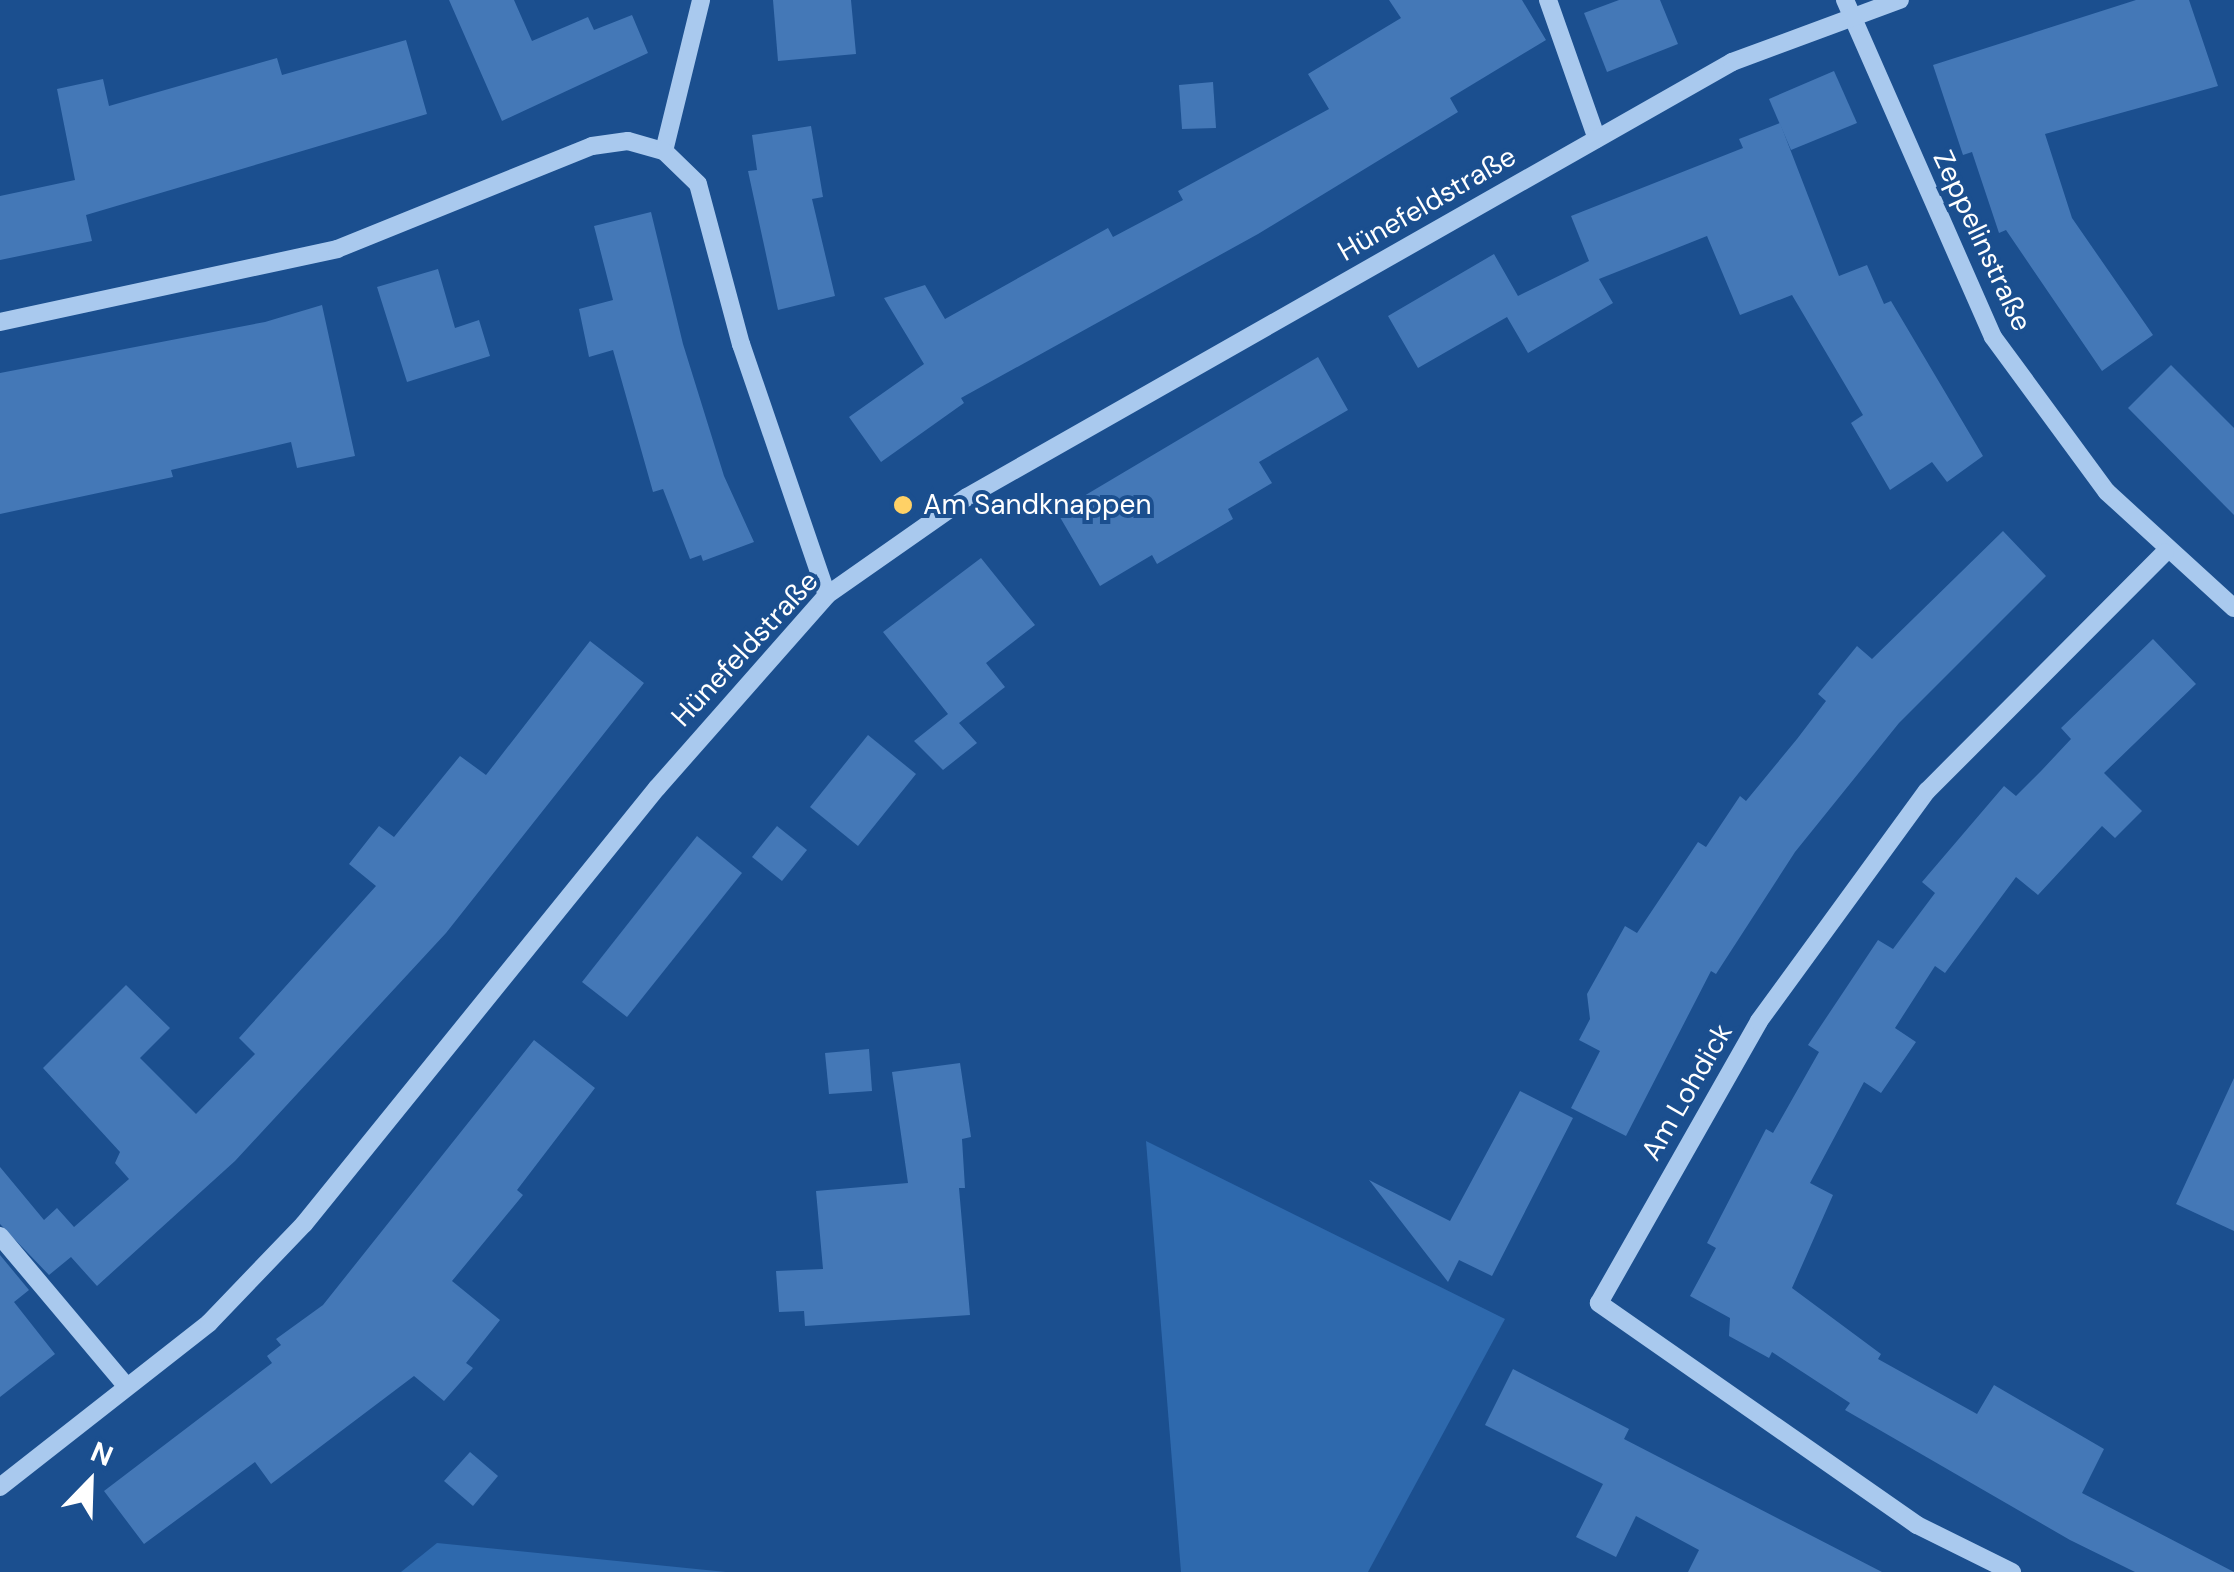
<!DOCTYPE html>
<html>
<head>
<meta charset="utf-8">
<style>
  body { margin:0 }
  #map { position:relative; width:2234px; height:1572px; overflow:hidden; background:#1b4f8f; font-family:"DM Sans",sans-serif }
  div>[style] { position:absolute }
  .green>* { inset:0; background:#2e69ad }
  .building>* { inset:0; background:#4478b7 }
  .minor>* { height:18px; margin:-9px; padding:0 9px; transform-origin:9px; border-radius:9px; background:#a9c9ee }
  .dots>* { width:28px; height:28px; translate:-50% -50%; box-sizing:border-box; border:5px solid #1b4f8f; border-radius:50% }
  span { translate:-50% -50%; white-space:nowrap; text-align:center; line-height:1.15; -webkit-text-stroke:8px #1b4f8f; paint-order:stroke }
  .street-label { font-size:28px; color:#fff }
  .poi-label { font-size:28px; color:#fff }
  .left { translate:0 -50%; text-align:left }
  .north { position:absolute; left:40px; top:1432px; width:100px; height:100px; -webkit-text-stroke:8px #1b4f8f; paint-order:stroke; rotate:23deg; font-size:28px; font-weight:700; line-height:40px; text-align:center; color:#fff }
  .north::after { content:''; display:block; margin:auto; width:35px; height:45px; background:#fff; clip-path:polygon(50% 0,100% 100%,50% 72%,0 100%) }
</style>
</head>
<body>
<div id="map">
  <div class="green">
    <div style="clip-path:polygon(1146px 1141px,1505px 1319px,1368px 1572px,1181px 1572px)"></div>
    <div style="clip-path:polygon(437px 1543px,726px 1572px,401px 1572px)"></div>
  </div>
  <div class="building">
    <div style="clip-path:polygon(449px 0,514px 0,532px 41px,588px 17px,594px 30px,632px 15px,648px 53px,502px 121px)"></div>
    <div style="clip-path:polygon(773px 0,851px 0,856px 54px,778px 61px)"></div>
    <div style="clip-path:polygon(1389px 0,1522px 0,1546px 40px,1450px 98px,1458px 112px,1258px 234px,961px 398px,964px 403px,881px 462px,849px 417px,924px 364px,884px 298px,925px 285px,945px 319px,1108px 228px,1113px 237px,1183px 200px,1178px 191px,1329px 109px,1308px 74px,1401px 18px)"></div>
    <div style="clip-path:polygon(1619px 0,1660px 0,1678px 44px,1607px 72px,1584px 13px)"></div>
    <div style="clip-path:polygon(2136px 0,2189px 0,2218px 86px,2045px 134px,2072px 218px,2153px 335px,2102px 371px,2006px 230px,1999px 233px,1972px 152px,1963px 155px,1933px 65px)"></div>
    <div style="clip-path:polygon(406px 40px,427px 114px,86px 215px,92px 241px,0 260px,0 196px,75px 180px,57px 89px,103px 79px,109px 106px,277px 58px,282px 75px)"></div>
    <div style="clip-path:polygon(1834px 71px,1857px 123px,1791px 150px,1769px 99px)"></div>
    <div style="clip-path:polygon(1213px 82px,1216px 128px,1182px 129px,1179px 85px)"></div>
    <div style="clip-path:polygon(1780px 123px,1839px 276px,1867px 265px,1884px 304px,1891px 301px,1983px 456px,1947px 482px,1932px 462px,1890px 490px,1851px 423px,1863px 415px,1792px 295px,1740px 315px,1707px 236px,1599px 279px,1613px 303px,1528px 353px,1507px 317px,1418px 368px,1388px 316px,1494px 254px,1518px 296px,1589px 261px,1571px 216px,1743px 148px,1739px 139px)"></div>
    <div style="clip-path:polygon(811px 126px,823px 197px,812px 199px,835px 296px,778px 310px,748px 171px,757px 170px,752px 135px)"></div>
    <div style="clip-path:polygon(651px 212px,683px 344px,724px 476px,754px 542px,703px 561px,701px 555px,690px 559px,663px 489px,653px 492px,613px 350px,589px 357px,579px 309px,613px 300px,594px 226px)"></div>
    <div style="clip-path:polygon(438px 269px,455px 328px,479px 320px,490px 356px,407px 382px,377px 287px)"></div>
    <div style="clip-path:polygon(322px 305px,355px 456px,297px 468px,291px 442px,171px 470px,173px 477px,0 514px,0 373px,265px 322px)"></div>
    <div style="clip-path:polygon(1318px 357px,1348px 410px,1259px 462px,1272px 483px,1228px 509px,1233px 519px,1157px 564px,1152px 555px,1100px 586px,1057px 512px)"></div>
    <div style="clip-path:polygon(2171px 365px,2234px 428px,2234px 515px,2128px 408px)"></div>
    <div style="clip-path:polygon(2003px 531px,2046px 576px,1899px 723px,1795px 852px,1716px 974px,1711px 971px,1626px 1136px,1571px 1108px,1600px 1051px,1579px 1040px,1590px 1019px,1587px 994px,1625px 926px,1637px 933px,1698px 842px,1706px 847px,1740px 796px,1746px 801px,1797px 739px,1826px 701px,1818px 694px,1857px 646px,1872px 659px)"></div>
    <div style="clip-path:polygon(981px 558px,1035px 625px,986px 663px,1005px 687px,959px 723px,977px 743px,943px 770px,914px 741px,948px 714px,883px 632px)"></div>
    <div style="clip-path:polygon(2153px 639px,2196px 684px,2104px 773px,2142px 811px,2115px 838px,2102px 826px,2038px 895px,2016px 877px,1945px 973px,1935px 966px,1895px 1028px,1916px 1042px,1881px 1093px,1864px 1082px,1810px 1183px,1833px 1195px,1792px 1288px,1881px 1354px,1878px 1359px,1977px 1414px,1994px 1385px,2104px 1449px,2082px 1493px,2234px 1572px,2135px 1572px,2070px 1540px,1845px 1410px,1850px 1403px,1772px 1352px,1769px 1358px,1729px 1336px,1730px 1318px,1690px 1296px,1716px 1248px,1707px 1243px,1766px 1129px,1773px 1133px,1819px 1052px,1808px 1045px,1878px 940px,1893px 949px,1935px 893px,1922px 882px,2004px 786px,2016px 796px,2042px 770px,2071px 739px,2061px 728px)"></div>
    <div style="clip-path:polygon(590px 641px,644px 683px,446px 933px,235px 1161px,97px 1286px,71px 1257px,49px 1275px,0 1224px,0 1167px,44px 1220px,57px 1208px,74px 1227px,129px 1179px,115px 1163px,120px 1152px,43px 1068px,126px 985px,170px 1028px,140px 1058px,196px 1114px,255px 1054px,239px 1038px,376px 886px,349px 864px,379px 826px,394px 837px,460px 756px,486px 775px)"></div>
    <div style="clip-path:polygon(868px 735px,916px 774px,858px 846px,810px 807px)"></div>
    <div style="clip-path:polygon(777px 826px,807px 850px,782px 881px,752px 857px)"></div>
    <div style="clip-path:polygon(697px 836px,742px 873px,627px 1017px,582px 982px)"></div>
    <div style="clip-path:polygon(534px 1040px,595px 1088px,517px 1190px,523px 1195px,452px 1281px,500px 1320px,466px 1363px,473px 1368px,444px 1401px,414px 1376px,271px 1484px,255px 1462px,144px 1544px,104px 1491px,272px 1363px,267px 1356px,281px 1345px,276px 1339px,323px 1305px)"></div>
    <div style="clip-path:polygon(869px 1049px,872px 1091px,829px 1094px,825px 1053px)"></div>
    <div style="clip-path:polygon(960px 1063px,971px 1137px,962px 1139px,965px 1188px,959px 1188px,970px 1315px,805px 1326px,804px 1311px,779px 1312px,776px 1271px,823px 1269px,816px 1191px,908px 1183px,892px 1072px)"></div>
    <div style="clip-path:polygon(2234px 1078px,2234px 1231px,2176px 1204px)"></div>
    <div style="clip-path:polygon(1520px 1091px,1573px 1118px,1492px 1276px,1459px 1260px,1448px 1282px,1369px 1180px,1450px 1221px)"></div>
    <div style="clip-path:polygon(0 1255px,29px 1290px,14px 1302px,55px 1354px,0 1397px)"></div>
    <div style="clip-path:polygon(1513px 1369px,1629px 1429px,1624px 1439px,1882px 1572px,1688px 1572px,1699px 1550px,1636px 1516px,1616px 1557px,1576px 1537px,1603px 1484px,1485px 1425px)"></div>
    <div style="clip-path:polygon(470px 1452px,498px 1476px,473px 1506px,444px 1481px)"></div>
  </div>
  <div class="minor">
    <div style="left:1548px;top:0;width:147px;rotate:70.6deg"></div>
    <div style="left:1845px;top:0;width:368px;rotate:66.3deg"></div>
    <div style="left:1993px;top:337px;width:192px;rotate:53.7deg"></div>
    <div style="left:2107px;top:492px;width:172px;rotate:42.4deg"></div>
    <div style="left:664px;top:151px;width:155px;rotate:-76.2deg"></div>
    <div style="left:0;top:322px;width:345px;rotate:-12.2deg"></div>
    <div style="left:337px;top:249px;width:275px;rotate:-22deg"></div>
    <div style="left:592px;top:146px;width:36px;rotate:-8deg"></div>
    <div style="left:628px;top:141px;width:37px;rotate:16deg"></div>
    <div style="left:664px;top:151px;width:47px;rotate:44.1deg"></div>
    <div style="left:698px;top:184px;width:166px;rotate:75deg"></div>
    <div style="left:741px;top:344px;width:265px;rotate:71.1deg"></div>
    <div style="left:0;top:1236px;width:197px;rotate:49.9deg"></div>
    <div style="left:0;top:1487px;width:266px;rotate:-38.1deg"></div>
    <div style="left:209px;top:1323px;width:137px;rotate:-46.2deg"></div>
    <div style="left:304px;top:1224px;width:561px;rotate:-51.01deg"></div>
    <div style="left:657px;top:788px;width:257px;rotate:-48.6deg"></div>
    <div style="left:827px;top:595px;width:171px;rotate:-35deg"></div>
    <div style="left:967px;top:497px;width:880px;rotate:-29.62deg"></div>
    <div style="left:1732px;top:62px;width:179px;rotate:-20.3deg"></div>
    <div style="left:2012px;top:1572px;width:106px;rotate:-153.7deg"></div>
    <div style="left:1917px;top:1525px;width:388px;rotate:-145.1deg"></div>
    <div style="left:1599px;top:1303px;width:324px;rotate:-60.4deg"></div>
    <div style="left:1759px;top:1021px;width:285px;rotate:-53.9deg"></div>
    <div style="left:1927px;top:791px;width:337px;rotate:-45.1deg"></div>
  </div>
  <div class="dots">
    <div style="left:903px;top:505px;background:#ffd166"></div>
  </div>
  <div class="street-label">
    <span style="left:1427px;top:204px;rotate:-30deg">Hünefeldstraße</span>
    <span style="left:1982px;top:241px;rotate:65deg">Zeppelinstraße</span>
    <span style="left:745px;top:649px;rotate:-47deg">Hünefeldstraße</span>
    <span style="left:1687px;top:1092px;rotate:-60deg">Am Lohdick</span>
  </div>
  <div class="poi-label">
    <span class="left" style="left:923px;top:505px">Am Sandknappen</span>
  </div>
  <div class="north">N</div>
</div>
</body>
</html>
